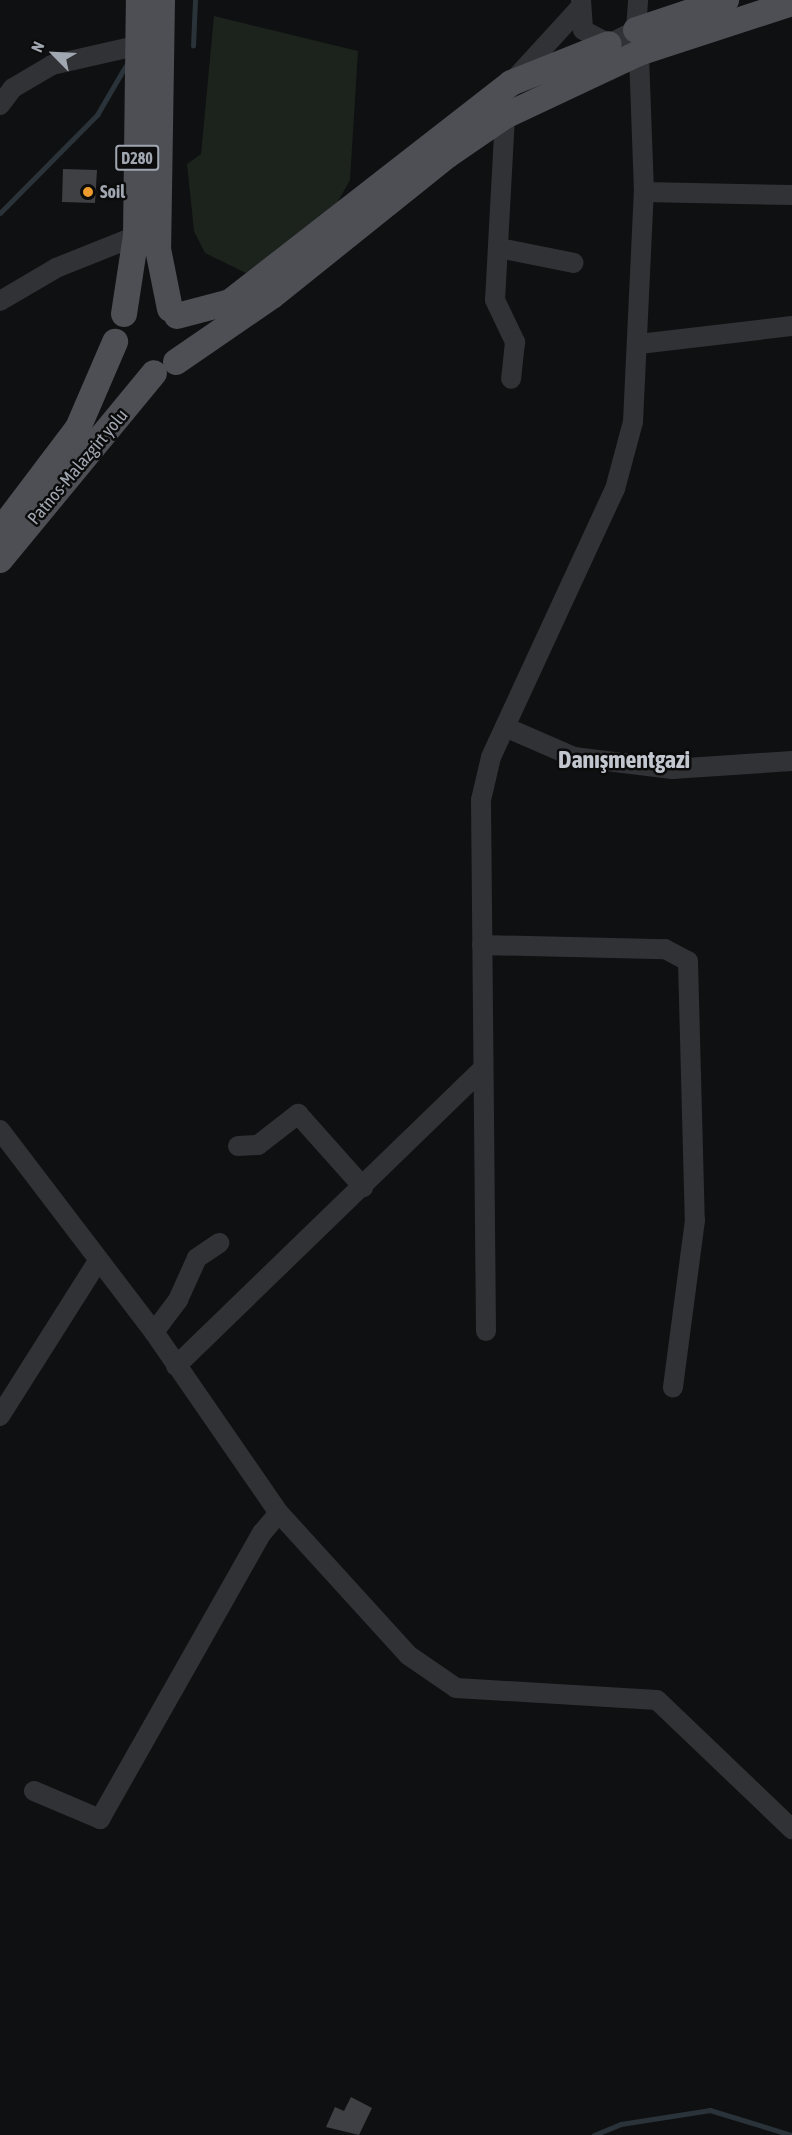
<!DOCTYPE html>
<html>
<head>
<meta charset="utf-8">
<style>
  body { margin:0 }
  #map { position:relative; width:792px; height:2135px; overflow:hidden; background:#0f1011; font-family:"Asap Condensed",sans-serif }
  div>[style] { position:absolute }
  .green>* { inset:0; background:#1c231c }
  .stream>* { height:4.5px; margin:-2.25px; padding:0 2.25px; transform-origin:2.25px; border-radius:2.25px; background:#2a3339 }
  .building>* { inset:0; background:#3e4044 }
  .minor>* { height:20px; margin:-10px; padding:0 10px; transform-origin:10px; border-radius:10px; background:#313236 }
  .major>* { height:26px; margin:-13px; padding:0 13px; transform-origin:13px; border-radius:13px; background:#4d4f55 }
  .dots>* { width:16px; height:16px; translate:-50% -50%; box-sizing:border-box; border:3px solid #0b0b0c; border-radius:50% }
  span { translate:-50% -50%; white-space:nowrap; text-align:center; line-height:1.15; -webkit-text-stroke:5px #0b0b0c; paint-order:stroke }
  .shield-label span { padding:2px 4px; background:#0b0b0c; border:2px solid; border-radius:4px; -webkit-text-stroke-width:0 }
  .shield-label { font-size:16px; color:#a1a7b1; font-weight:700 }
  .poi-label { font-size:18px; color:#a1a7b1; font-weight:700 }
  .left { translate:0 -50%; text-align:left }
  .street-label { font-size:18px; color:#a1a7b1 }
  .district-label { font-size:24px; color:#c2c6ce; font-weight:700 }
  .north { position:absolute; left:24px; top:24px; width:60px; height:60px; -webkit-text-stroke:4px #0b0b0c; paint-order:stroke; rotate:294deg; font-size:16px; font-weight:700; line-height:24px; text-align:center; color:#a1a7b1 }
  .north::after { content:''; display:block; margin:auto; width:21px; height:27px; background:#a1a7b1; clip-path:polygon(50% 0,100% 100%,50% 72%,0 100%) }
</style>
</head>
<body>
<div id="map">
  <div class="green">
    <div style="clip-path:polygon(214px 16px,358px 51px,350px 180px,332px 212px,285px 252px,246px 273px,205px 253px,194px 231px,187px 164px,201px 154px)"></div>
  </div>
  <div class="stream">
    <div style="left:193px;top:46px;width:46px;rotate:-87.5deg"></div>
    <div style="left:0;top:213px;width:138px;rotate:-45.3deg"></div>
    <div style="left:97px;top:115px;width:56px;rotate:-59.7deg"></div>
    <div style="left:594px;top:2135px;width:29px;rotate:-22deg"></div>
    <div style="left:621px;top:2124px;width:90px;rotate:-8.9deg"></div>
    <div style="left:710px;top:2110px;width:86px;rotate:17deg"></div>
  </div>
  <div class="building">
    <div style="clip-path:polygon(63px 169px,97px 170px,95px 203px,62px 202px)"></div>
    <div style="clip-path:polygon(351px 2097px,372px 2108px,359px 2135px,326px 2127px,335px 2107px,344px 2111px)"></div>
  </div>
  <div class="minor">
    <div style="left:581px;top:0;width:30px;rotate:86deg"></div>
    <div style="left:583px;top:30px;width:30px;rotate:28deg"></div>
    <div style="left:609px;top:44px;width:30px;rotate:-27deg"></div>
    <div style="left:636px;top:30px;width:30px;rotate:-86deg"></div>
    <div style="left:511px;top:83px;width:99px;rotate:-47.5deg"></div>
    <div style="left:0;top:105px;width:21px;rotate:-53deg"></div>
    <div style="left:13px;top:88px;width:45px;rotate:-30.5deg"></div>
    <div style="left:52px;top:65px;width:89px;rotate:-12.9deg"></div>
    <div style="left:505px;top:116px;width:184px;rotate:93.1deg"></div>
    <div style="left:495px;top:300px;width:47px;rotate:64.5deg"></div>
    <div style="left:515px;top:342px;width:37px;rotate:96deg"></div>
    <div style="left:644px;top:192px;width:148px;rotate:1.2deg"></div>
    <div style="left:499px;top:248px;width:76px;rotate:11.3deg"></div>
    <div style="left:0;top:301px;width:65px;rotate:-30.5deg"></div>
    <div style="left:56px;top:268px;width:86px;rotate:-21.8deg"></div>
    <div style="left:639px;top:344px;width:154px;rotate:-6.7deg"></div>
    <div style="left:505px;top:727px;width:75px;rotate:23.5deg"></div>
    <div style="left:574px;top:757px;width:99px;rotate:7deg"></div>
    <div style="left:672px;top:769px;width:120px;rotate:-3.8deg"></div>
    <div style="left:482px;top:945px;width:183px;rotate:1.3deg"></div>
    <div style="left:665px;top:949px;width:26px;rotate:28deg"></div>
    <div style="left:688px;top:961px;width:259px;rotate:88.5deg"></div>
    <div style="left:695px;top:1220px;width:169px;rotate:97.5deg"></div>
    <div style="left:0;top:1130px;width:254px;rotate:52.7deg"></div>
    <div style="left:154px;top:1332px;width:220px;rotate:55.4deg"></div>
    <div style="left:279px;top:1513px;width:192px;rotate:47.7deg"></div>
    <div style="left:408px;top:1655px;width:58px;rotate:34.5deg"></div>
    <div style="left:456px;top:1688px;width:201px;rotate:3.4deg"></div>
    <div style="left:657px;top:1700px;width:187px;rotate:43.7deg"></div>
    <div style="left:238px;top:1146px;width:20px;rotate:-3deg"></div>
    <div style="left:258px;top:1145px;width:51px;rotate:-37.8deg"></div>
    <div style="left:298px;top:1114px;width:98px;rotate:48.3deg"></div>
    <div style="left:486px;top:1331px;width:531px;rotate:-90.54deg"></div>
    <div style="left:481px;top:800px;width:44px;rotate:-76.9deg"></div>
    <div style="left:491px;top:757px;width:295px;rotate:-65.2deg"></div>
    <div style="left:615px;top:489px;width:69px;rotate:-75deg"></div>
    <div style="left:633px;top:422px;width:230px;rotate:-87.3deg"></div>
    <div style="left:644px;top:192px;width:139px;rotate:-92.1deg"></div>
    <div style="left:639px;top:53px;width:19px;rotate:-122deg"></div>
    <div style="left:154px;top:1332px;width:40px;rotate:-53deg"></div>
    <div style="left:178px;top:1300px;width:46px;rotate:-65.7deg"></div>
    <div style="left:197px;top:1258px;width:27px;rotate:-34deg"></div>
    <div style="left:176px;top:1366px;width:427px;rotate:-44.1deg"></div>
    <div style="left:0;top:1416px;width:183px;rotate:-57.7deg"></div>
    <div style="left:34px;top:1791px;width:72px;rotate:23deg"></div>
    <div style="left:100px;top:1819px;width:329px;rotate:-60.5deg"></div>
    <div style="left:262px;top:1533px;width:26px;rotate:-50deg"></div>
  </div>
  <div class="major">
    <div style="left:162px;top:0;width:249px;rotate:90.9deg"></div>
    <div style="left:158px;top:249px;width:61px;rotate:78.7deg"></div>
    <div style="left:636px;top:30px;width:95px;rotate:-18.4deg"></div>
    <div style="left:124px;top:314px;width:79px;rotate:-81.3deg"></div>
    <div style="left:136px;top:236px;width:236px;rotate:-89.3deg"></div>
    <div style="left:177px;top:316px;width:55px;rotate:-14.8deg"></div>
    <div style="left:230px;top:302px;width:356px;rotate:-37.9deg"></div>
    <div style="left:511px;top:83px;width:105px;rotate:-21.7deg"></div>
    <div style="left:176px;top:362px;width:116px;rotate:-34.5deg"></div>
    <div style="left:272px;top:296px;width:226px;rotate:-38.7deg"></div>
    <div style="left:448px;top:155px;width:69px;rotate:-34.4deg"></div>
    <div style="left:505px;top:116px;width:148px;rotate:-25.2deg"></div>
    <div style="left:639px;top:53px;width:161px;rotate:-18.1deg"></div>
    <div style="left:0;top:531px;width:129px;rotate:-52.9deg"></div>
    <div style="left:78px;top:428px;width:94px;rotate:-66.7deg"></div>
    <div style="left:0;top:560px;width:242px;rotate:-50.5deg"></div>
  </div>
  <div class="dots">
    <div style="left:88px;top:192px;background:#ec9b2c"></div>
  </div>
  <div class="shield-label">
    <span style="left:137px;top:158px">D280</span>
  </div>
  <div class="poi-label">
    <span class="left" style="left:100px;top:192px">Soil</span>
  </div>
  <div class="street-label">
    <span style="left:78px;top:467px;rotate:-50deg">Patnos-Malazgirt yolu</span>
  </div>
  <div class="district-label">
    <span style="left:624px;top:760px">Danışmentgazi</span>
  </div>
  <div class="north">N</div>
</div>
</body>
</html>
